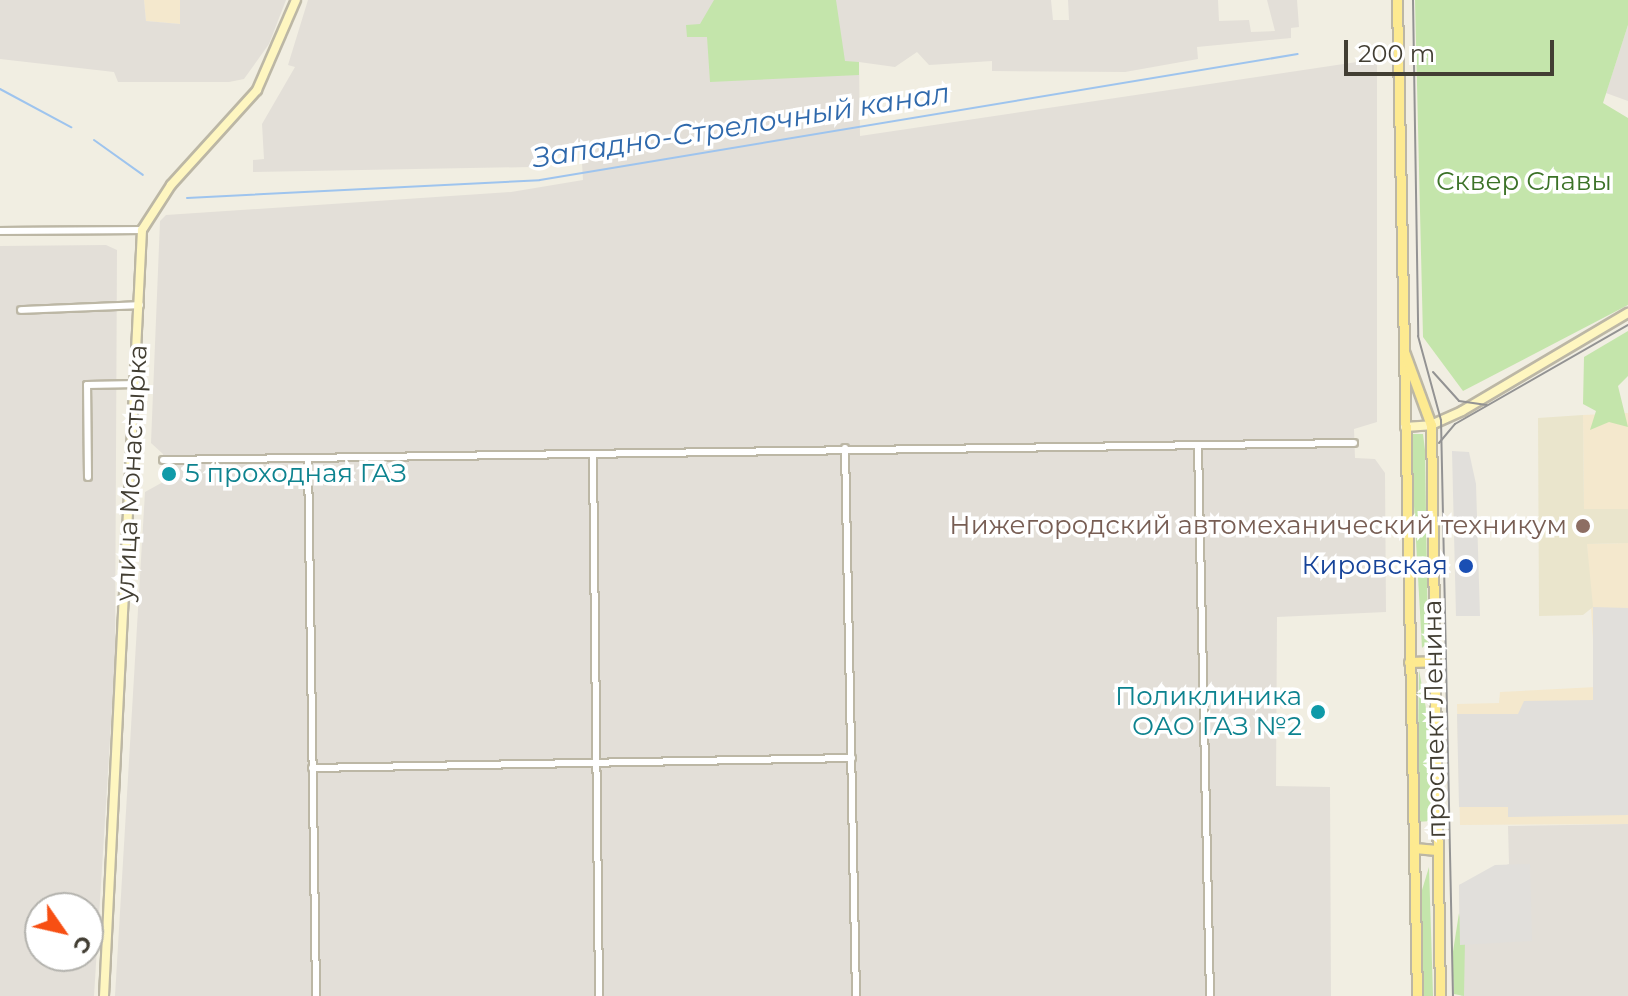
<!DOCTYPE html>
<html>
<head>
<meta charset="utf-8">
<style>
  body { margin:0 }
  #map { position:relative; width:1628px; height:996px; overflow:hidden; background:#f1eee2; font-family:Montserrat,sans-serif }
  div>[style] { position:absolute }
  .commercial>* { inset:0; background:#f4e8cd }
  .industrial>* { inset:0; background:#e3dfd8 }
  .education>* { inset:0; background:#eae5cc }
  .green>* { inset:0; background:#c4e5ab }
  .parking>* { inset:0; background:#e1dfdb }
  .stream>* { height:2px; margin:-1px; padding:0 1px; transform-origin:1px; border-radius:1px; background:#9ec4ee }
  .roads { filter:drop-shadow(2px 0 #bcb7a5) drop-shadow(-2px 0 #bcb7a5) drop-shadow(0 2px #bcb7a5) drop-shadow(0 -2px #bcb7a5) }
  .street>* { height:6px; margin:-3px; padding:0 3px; transform-origin:3px; border-radius:3px; background:#fff }
  .secondary>* { height:8px; margin:-4px; padding:0 4px; transform-origin:4px; border-radius:4px; background:#fef6c0 }
  .primary>* { height:9px; margin:-4.5px; padding:0 4.5px; transform-origin:4.5px; border-radius:4.5px; background:#fdea90 }
  .tram>* { height:2px; margin:-1px; padding:0 1px; transform-origin:1px; border-radius:1px; background:#939393 }
  .dots>* { width:22px; height:22px; translate:-50% -50%; box-sizing:border-box; border:4px solid #fff; border-radius:50% }
  span { translate:-50% -50%; white-space:nowrap; text-align:center; line-height:1.15; -webkit-text-stroke:7px #fff; paint-order:stroke }
  .park-label { font-size:26px; color:#3c7228 }
  .street-label { font-size:26px; color:#423e33 }
  .culture-label { font-size:26px; color:#0d838f }
  .left { translate:0 -50%; text-align:left }
  .right { translate:-100% -50%; text-align:right }
  .education-label { font-size:26px; color:#785e54 }
  .transit-label { font-size:26px; color:#164399 }
  .water-label { font-size:28px; color:#2f69ac; font-style:italic }
  .north { position:absolute; left:24px; top:892px; width:80px; height:80px; box-sizing:border-box; background:#fff; border:2px solid #b3b2ad; border-radius:50%; rotate:124deg; font-size:22px; font-weight:700; line-height:32px; text-align:center; color:#423e33 }
  .north::after { content:''; display:block; margin:auto; width:28px; height:36px; background:#f74f13; clip-path:polygon(50% 0,100% 100%,50% 72%,0 100%) }
  .scale { position:absolute; left:1344px; top:40px; width:210px; height:36px; box-sizing:border-box; border:4px solid #423e33; border-top:0; padding-left:10px; font-size:24px; line-height:28px; white-space:nowrap; color:#423e33; -webkit-text-stroke:6px #fff; paint-order:stroke }
</style>
</head>
<body>
<div id="map">
  <div class="commercial">
    <div style="clip-path:polygon(144px 0,180px 0,180px 24px,146px 21px)"></div>
    <div style="clip-path:polygon(1628px 413px,1628px 509px,1584px 509px,1583px 415px)"></div>
    <div style="clip-path:polygon(1628px 543px,1628px 824px,1460px 825px,1457px 704px,1499px 703px,1500px 692px,1596px 687px,1587px 544px)"></div>
  </div>
  <div class="industrial">
    <div style="clip-path:polygon(0 0,144px 0,146px 21px,180px 24px,180px 0,286px 0,269px 44px,244px 79px,229px 82px,118px 82px,114px 72px,0 59px)"></div>
    <div style="clip-path:polygon(308px 0,1051px 0,1053px 20px,1069px 20px,1068px 0,1218px 0,1219px 21px,1249px 20px,1251px 32px,1275px 31px,1267px 0,1297px 0,1299px 27px,1291px 28px,1291px 38px,1197px 47px,1198px 59px,1125px 72px,992px 71px,992px 61px,929px 65px,917px 52px,895px 67px,859px 62px,860px 136px,1377px 59px,1377px 422px,1354px 429px,1355px 458px,1375px 459px,1385px 473px,1386px 612px,1277px 617px,1276px 786px,1330px 787px,1331px 996px,115px 996px,145px 492px,163px 482px,163px 454px,151px 443px,160px 221px,166px 215px,511px 192px,583px 180px,581px 146px,530px 167px,253px 172px,253px 160px,264px 159px,262px 124px,295px 67px,288px 65px)"></div>
    <div style="clip-path:polygon(1628px 25px,1628px 101px,1606px 93px)"></div>
    <div style="clip-path:polygon(evenodd,106px 245px,117px 250px,115px 660px,94px 996px,0 996px,0 246px,106px 245px,40px 908px,88px 908px,88px 956px,40px 956px,40px 908px)"></div>
    <div style="clip-path:polygon(1628px 824px,1628px 996px,1461px 996px,1459px 885px,1509px 864px,1508px 826px)"></div>
  </div>
  <div class="education">
    <div style="clip-path:polygon(1583px 415px,1584px 509px,1628px 509px,1628px 543px,1587px 544px,1593px 607px,1583px 615px,1539px 616px,1538px 418px)"></div>
  </div>
  <div class="green">
    <div style="clip-path:polygon(714px 0,836px 0,845px 61px,859px 62px,859px 75px,710px 82px,707px 37px,687px 37px,686px 25px,700px 24px)"></div>
    <div style="clip-path:polygon(1415px 0,1628px 0,1628px 25px,1603px 103px,1628px 118px,1628px 305px,1463px 391px,1423px 337px)"></div>
    <div style="clip-path:polygon(1628px 331px,1628px 376px,1618px 386px,1628px 427px,1609px 422px,1590px 430px,1596px 411px,1583px 404px,1584px 357px)"></div>
    <div style="clip-path:polygon(1410px 434px,1423px 434px,1425px 450px,1428px 642px,1422px 648px)"></div>
    <div style="clip-path:polygon(1419px 670px,1429px 725px,1431px 821px,1417px 822px)"></div>
    <div style="clip-path:polygon(1429px 867px,1433px 996px,1420px 996px,1419px 900px)"></div>
    <div style="clip-path:polygon(1459px 913px,1465px 940px,1464px 996px,1454px 994px,1452px 958px)"></div>
  </div>
  <div class="parking">
    <div style="clip-path:polygon(1452px 451px,1469px 452px,1476px 484px,1480px 616px,1456px 616px)"></div>
    <div style="clip-path:polygon(1593px 607px,1628px 608px,1628px 815px,1508px 817px,1508px 807px,1459px 807px,1457px 714px,1518px 714px,1524px 701px,1593px 700px)"></div>
    <div style="clip-path:polygon(1530px 864px,1532px 941px,1460px 945px,1459px 885px,1495px 865px)"></div>
  </div>
  <div class="stream">
    <div style="left:0;top:89px;width:81px;rotate:28.2deg"></div>
    <div style="left:94px;top:140px;width:60px;rotate:35.5deg"></div>
    <div style="left:187px;top:198px;width:353px;rotate:-2.9deg"></div>
    <div style="left:540px;top:180px;width:768px;rotate:-9.44deg"></div>
  </div>
  <div class="roads">
    <div class="street">
      <div style="left:0;top:231px;width:142px;rotate:-0.4deg"></div>
      <div style="left:21px;top:310px;width:119px;rotate:-2.4deg"></div>
      <div style="left:1198px;top:446px;width:550px;rotate:88.75deg"></div>
      <div style="left:845px;top:448px;width:548px;rotate:88.85deg"></div>
      <div style="left:593px;top:457px;width:539px;rotate:89.36deg"></div>
      <div style="left:163px;top:460px;width:1191px;rotate:-0.82deg"></div>
      <div style="left:308px;top:460px;width:536px;rotate:89.14deg"></div>
      <div style="left:88px;top:477px;width:92px;rotate:-90.6deg"></div>
      <div style="left:87px;top:385px;width:50px;rotate:-1.1deg"></div>
      <div style="left:312px;top:768px;width:540px;rotate:-1.06deg"></div>
    </div>
    <div class="secondary">
      <div style="left:1405px;top:427px;width:26px;rotate:-4deg"></div>
      <div style="left:1431px;top:425px;width:34px;rotate:-24deg"></div>
      <div style="left:1462px;top:411px;width:193px;rotate:-30.6deg"></div>
      <div style="left:104px;top:996px;width:767px;rotate:-87.16deg"></div>
      <div style="left:142px;top:230px;width:54px;rotate:-57.2deg"></div>
      <div style="left:171px;top:185px;width:128px;rotate:-47.8deg"></div>
      <div style="left:257px;top:90px;width:98px;rotate:-66.6deg"></div>
    </div>
    <div class="primary">
      <div style="left:1397px;top:0;width:996px;rotate:88.85deg"></div>
      <div style="left:1405px;top:354px;width:76px;rotate:69.9deg"></div>
      <div style="left:1431px;top:425px;width:571px;rotate:89.1deg"></div>
      <div style="left:1409px;top:662px;width:24px;rotate:-2deg"></div>
      <div style="left:1414px;top:848px;width:23px;rotate:5deg"></div>
    </div>
  </div>
  <div class="tram">
    <div style="left:1413px;top:0;width:336px;rotate:89.1deg"></div>
    <div style="left:1418px;top:336px;width:87px;rotate:74.7deg"></div>
    <div style="left:1441px;top:420px;width:576px;rotate:88.81deg"></div>
    <div style="left:1433px;top:372px;width:39px;rotate:48deg"></div>
    <div style="left:1459px;top:401px;width:28px;rotate:8deg"></div>
    <div style="left:1439px;top:443px;width:25px;rotate:-50deg"></div>
    <div style="left:1455px;top:424px;width:199px;rotate:-29.8deg"></div>
  </div>
  <div class="dots">
    <div style="left:169px;top:474px;background:#0f9aa8"></div>
    <div style="left:1583px;top:526px;background:#8d6e63"></div>
    <div style="left:1466px;top:566px;background:#1a4fb4"></div>
    <div style="left:1318px;top:712px;background:#0f9aa8"></div>
  </div>
  <div class="park-label">
    <span style="left:1524px;top:182px">Сквер Славы</span>
  </div>
  <div class="street-label">
    <span style="left:132px;top:473px;rotate:-87deg">улица Монастырка</span>
    <span style="left:1435px;top:719px;rotate:-91deg">проспект Ленина</span>
  </div>
  <div class="culture-label">
    <span class="left" style="left:185px;top:474px">5 проходная ГАЗ</span>
    <span class="right" style="left:1302px;top:712px">Поликлиника<br>ОАО ГАЗ №2</span>
  </div>
  <div class="education-label">
    <span class="right" style="left:1567px;top:526px">Нижегородский автомеханический техникум</span>
  </div>
  <div class="transit-label">
    <span class="right" style="left:1448px;top:566px">Кировская</span>
  </div>
  <div class="water-label">
    <span style="left:741px;top:125px;rotate:-9deg">Западно-Стрелочный канал</span>
  </div>
  <div class="north">С</div>
  <div class="scale">200 m</div>
</div>
</body>
</html>
